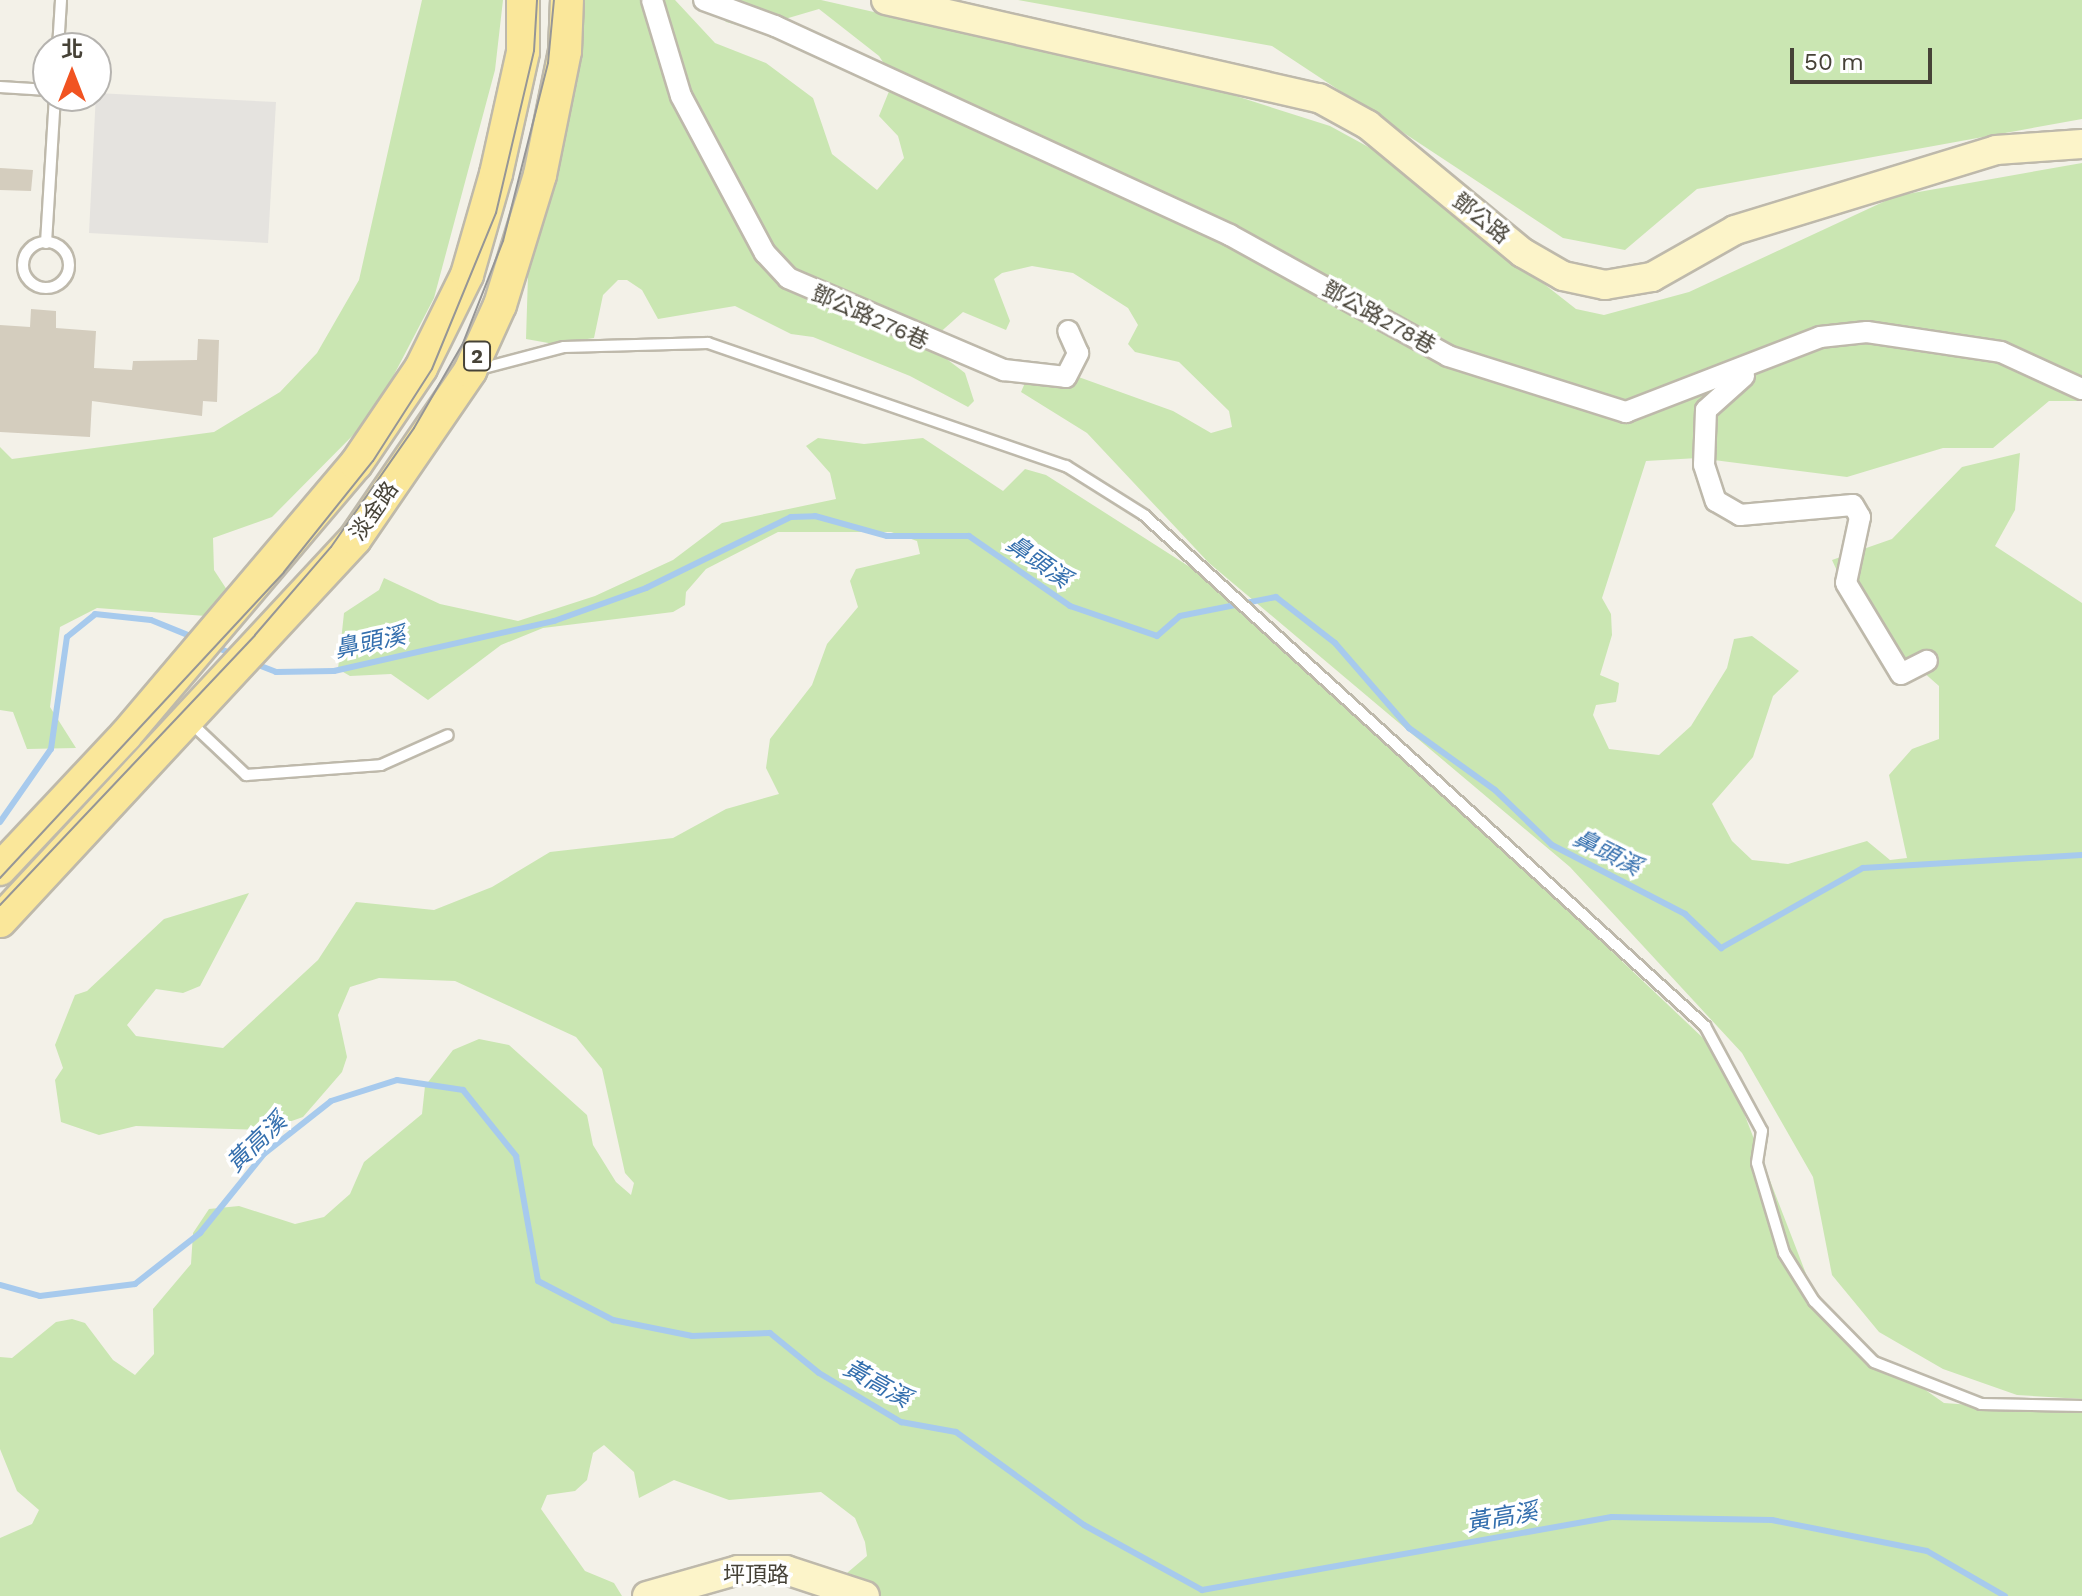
<!DOCTYPE html>
<html>
<head>
<meta charset="utf-8">
<style>
  body { margin:0 }
  #map { position:relative; width:2082px; height:1596px; overflow:hidden; background:#f3f1e8; font-family:"Work Sans","Noto Sans TC",sans-serif }
  div>[style] { position:absolute }
  .green>* { inset:0; background:#cae6b2 }
  .parking>* { inset:0; background:#e5e3df }
  .stream>* { height:6px; margin:-3px; padding:0 3px; transform-origin:3px; border-radius:3px; background:#a7caed }
  .building>* { inset:0; background:#d4cdbe }
  .roads { filter:drop-shadow(2px 0 #beb9ab) drop-shadow(-2px 0 #beb9ab) drop-shadow(0 2px #beb9ab) drop-shadow(0 -2px #beb9ab) }
  .lane>* { height:10px; margin:-5px; padding:0 5px; transform-origin:5px; border-radius:5px; background:#fff }
  .lane>.ring { margin:-5px; padding:0; box-sizing:content-box; background:none; border:10px solid #fff; border-radius:50% }
  .street>* { height:20px; margin:-10px; padding:0 10px; transform-origin:10px; border-radius:10px; background:#fff }
  .secondary>* { height:28px; margin:-14px; padding:0 14px; transform-origin:14px; border-radius:14px; background:#fcf4c9 }
  .primary>* { height:32px; margin:-16px; padding:0 16px; transform-origin:16px; border-radius:16px; background:#fae79a }
  .tram>* { height:2px; margin:-1px; padding:0 1px; transform-origin:1px; border-radius:1px; background:#969696 }
  span { translate:-50% -50%; white-space:nowrap; text-align:center; line-height:1.15; -webkit-text-stroke:7px #fff; paint-order:stroke }
  .shield-label span { padding:2px 6px; background:#fff; border:2px solid; border-radius:6px; -webkit-text-stroke-width:0 }
  .shield-label { font-size:20px; color:#464237; font-weight:700 }
  .street-label { font-size:22px; color:#464237 }
  .water-label { font-size:24px; color:#346fae; font-style:italic }
  .north { position:absolute; left:32px; top:32px; width:80px; height:80px; box-sizing:border-box; background:#fff; border:2px solid #b5b3af; border-radius:50%; rotate:0deg; font-size:22px; font-weight:700; line-height:32px; text-align:center; color:#464237 }
  .north::after { content:''; display:block; margin:auto; width:28px; height:36px; background:#f15321; clip-path:polygon(50% 0,100% 100%,50% 72%,0 100%) }
  .scale { position:absolute; left:1790px; top:48px; width:142px; height:36px; box-sizing:border-box; border:4px solid #464237; border-top:0; padding-left:10px; font-size:24px; line-height:28px; white-space:nowrap; color:#464237; -webkit-text-stroke:6px #fff; paint-order:stroke }
</style>
</head>
<body>
<div id="map">
  <div class="green">
    <div style="clip-path:polygon(422px 0,503px 0,495px 70px,434px 298px,373px 415px,272px 517px,213px 538px,214px 570px,229px 593px,206px 616px,97px 608px,60px 627px,50px 707px,76px 748px,27px 749px,13px 712px,0 710px,0 447px,12px 459px,214px 432px,280px 392px,317px 353px,359px 280px)"></div>
    <div style="clip-path:polygon(585px 0,675px 0,715px 43px,766px 63px,813px 98px,832px 154px,877px 190px,904px 158px,898px 136px,879px 116px,894px 79px,879px 56px,819px 9px,751px 29px,726px 22px,708px 0,821px 0,1217px 90px,1330px 126px,1372px 149px,1576px 309px,1604px 315px,1689px 292px,1896px 196px,2082px 163px,2082px 401px,2049px 401px,1993px 448px,1943px 448px,1847px 477px,1698px 458px,1646px 461px,1602px 598px,1611px 614px,1612px 635px,1600px 675px,1619px 683px,1618px 692px,1616px 702px,1596px 705px,1593px 715px,1609px 749px,1659px 755px,1691px 726px,1727px 668px,1734px 639px,1752px 636px,1799px 671px,1773px 696px,1753px 757px,1712px 804px,1732px 841px,1752px 860px,1788px 864px,1867px 841px,1890px 860px,1907px 858px,1889px 775px,1912px 749px,1939px 739px,1939px 686px,1922px 671px,1886px 662px,1874px 651px,1832px 560px,1892px 539px,1962px 467px,2020px 453px,2015px 510px,1995px 546px,2082px 603px,2082px 1399px,2017px 1395px,1943px 1369px,1879px 1332px,1832px 1275px,1813px 1177px,1742px 1053px,1570px 867px,1209px 563px,1087px 433px,1021px 392px,1028px 376px,1073px 375px,1173px 411px,1211px 433px,1232px 427px,1229px 411px,1179px 362px,1135px 352px,1128px 344px,1138px 325px,1128px 308px,1073px 273px,1032px 266px,1002px 273px,994px 279px,1010px 321px,1006px 330px,963px 312px,927px 344px,965px 373px,974px 401px,968px 407px,910px 376px,813px 337px,791px 334px,735px 306px,658px 319px,642px 290px,627px 280px,618px 280px,603px 295px,594px 338px,554px 344px,526px 339px,528px 275px,559px 162px)"></div>
    <div style="clip-path:polygon(1018px 0,2082px 0,2082px 119px,1697px 189px,1625px 250px,1563px 238px,1272px 46px)"></div>
    <div style="clip-path:polygon(818px 438px,864px 444px,923px 438px,1003px 491px,1025px 469px,1046px 475px,1240px 599px,1722px 1056px,1808px 1279px,1840px 1330px,1944px 1403px,2082px 1413px,2082px 1596px,860px 1596px,847px 1585px,847px 1573px,867px 1556px,865px 1542px,855px 1518px,821px 1492px,729px 1500px,674px 1480px,639px 1498px,634px 1472px,604px 1445px,593px 1453px,587px 1480px,575px 1491px,547px 1495px,541px 1509px,585px 1571px,614px 1583px,622px 1596px,0 1596px,0 1538px,32px 1524px,39px 1510px,17px 1491px,0 1449px,0 1357px,12px 1358px,56px 1322px,72px 1319px,85px 1323px,113px 1360px,135px 1375px,154px 1354px,153px 1309px,191px 1264px,193px 1233px,209px 1209px,239px 1206px,295px 1224px,324px 1217px,350px 1194px,364px 1162px,422px 1114px,425px 1086px,453px 1050px,479px 1039px,509px 1045px,587px 1115px,593px 1145px,616px 1182px,631px 1195px,634px 1183px,625px 1173px,602px 1069px,576px 1037px,455px 981px,379px 978px,350px 987px,338px 1015px,347px 1057px,342px 1072px,303px 1117px,266px 1130px,136px 1126px,99px 1135px,61px 1122px,55px 1080px,63px 1068px,55px 1045px,75px 995px,87px 991px,164px 919px,249px 893px,200px 986px,183px 993px,156px 989px,127px 1025px,136px 1036px,223px 1048px,318px 960px,356px 902px,434px 910px,492px 887px,550px 852px,673px 838px,726px 809px,779px 794px,766px 768px,770px 739px,812px 685px,827px 644px,858px 607px,850px 581px,856px 569px,920px 554px,917px 541px,891px 532px,778px 532px,706px 569px,686px 592px,685px 605px,673px 612px,543px 628px,501px 645px,428px 700px,391px 674px,350px 676px,338px 669px,344px 613px,379px 590px,384px 578px,440px 604px,518px 621px,595px 596px,673px 560px,722px 523px,836px 499px,830px 473px,806px 446px)"></div>
  </div>
  <div class="parking">
    <div style="clip-path:polygon(96px 93px,276px 102px,268px 243px,89px 233px)"></div>
  </div>
  <div class="stream">
    <div style="left:213px;top:646px;width:24px;rotate:22deg"></div>
    <div style="left:253px;top:663px;width:25px;rotate:21deg"></div>
    <div style="left:276px;top:672px;width:58px;rotate:-1deg"></div>
    <div style="left:334px;top:671px;width:226px;rotate:-12.8deg"></div>
    <div style="left:554px;top:621px;width:98px;rotate:-19.7deg"></div>
    <div style="left:646px;top:588px;width:161px;rotate:-26.1deg"></div>
    <div style="left:791px;top:517px;width:24px;rotate:-2deg"></div>
    <div style="left:815px;top:516px;width:75px;rotate:15.5deg"></div>
    <div style="left:887px;top:536px;width:82px"></div>
    <div style="left:969px;top:536px;width:123px;rotate:34.7deg"></div>
    <div style="left:1070px;top:606px;width:92px;rotate:19deg"></div>
    <div style="left:1157px;top:636px;width:30px;rotate:-41deg"></div>
    <div style="left:1180px;top:616px;width:98px;rotate:-11.2deg"></div>
    <div style="left:1276px;top:597px;width:75px;rotate:37.9deg"></div>
    <div style="left:1335px;top:643px;width:113px;rotate:49deg"></div>
    <div style="left:1409px;top:728px;width:106px;rotate:35.8deg"></div>
    <div style="left:1495px;top:790px;width:79px;rotate:44deg"></div>
    <div style="left:1552px;top:845px;width:150px;rotate:27.4deg"></div>
    <div style="left:1685px;top:914px;width:50px;rotate:43.4deg"></div>
    <div style="left:1721px;top:948px;width:163px;rotate:-29.4deg"></div>
    <div style="left:1863px;top:868px;width:219px;rotate:-3.4deg"></div>
    <div style="left:0;top:822px;width:89px;rotate:-55.1deg"></div>
    <div style="left:51px;top:749px;width:113px;rotate:-81.9deg"></div>
    <div style="left:67px;top:637px;width:36px;rotate:-39deg"></div>
    <div style="left:95px;top:614px;width:56px;rotate:6.1deg"></div>
    <div style="left:151px;top:620px;width:48px;rotate:22.2deg"></div>
    <div style="left:0;top:1285px;width:41px;rotate:15.4deg"></div>
    <div style="left:40px;top:1296px;width:96px;rotate:-7.2deg"></div>
    <div style="left:135px;top:1284px;width:83px;rotate:-38.1deg"></div>
    <div style="left:200px;top:1233px;width:102px;rotate:-51deg"></div>
    <div style="left:264px;top:1154px;width:85px;rotate:-38.3deg"></div>
    <div style="left:331px;top:1101px;width:69px;rotate:-17.7deg"></div>
    <div style="left:397px;top:1080px;width:67px;rotate:8.6deg"></div>
    <div style="left:463px;top:1090px;width:85px;rotate:51.2deg"></div>
    <div style="left:516px;top:1156px;width:127px;rotate:80deg"></div>
    <div style="left:538px;top:1281px;width:85px;rotate:27.5deg"></div>
    <div style="left:613px;top:1320px;width:81px;rotate:11.4deg"></div>
    <div style="left:692px;top:1336px;width:78px;rotate:-2.2deg"></div>
    <div style="left:770px;top:1333px;width:63px;rotate:39.2deg"></div>
    <div style="left:819px;top:1373px;width:96px;rotate:30.9deg"></div>
    <div style="left:901px;top:1422px;width:56px;rotate:10.3deg"></div>
    <div style="left:956px;top:1432px;width:158px;rotate:36deg"></div>
    <div style="left:1084px;top:1525px;width:135px;rotate:28.8deg"></div>
    <div style="left:1202px;top:1590px;width:416px;rotate:-10.1deg"></div>
    <div style="left:1612px;top:1517px;width:160px;rotate:1.1deg"></div>
    <div style="left:1772px;top:1520px;width:158px;rotate:11.3deg"></div>
    <div style="left:1927px;top:1551px;width:90px;rotate:30deg"></div>
  </div>
  <div class="building">
    <div style="clip-path:polygon(0 168px,33px 170px,31px 191px,0 190px)"></div>
    <div style="clip-path:polygon(31px 309px,56px 311px,56px 328px,96px 331px,94px 368px,132px 370px,133px 361px,197px 360px,198px 339px,219px 340px,217px 402px,203px 401px,202px 416px,92px 401px,90px 437px,0 432px,0 325px,30px 327px)"></div>
  </div>
  <div class="roads">
    <div class="lane">
      <div style="left:58px;top:48px;width:48px;rotate:-86.4deg"></div>
      <div style="left:0;top:87px;width:48px;rotate:3.6deg"></div>
      <div class="ring" style="left:23px;top:242px;width:36px;height:36px"></div>
      <div style="left:46px;top:243px;width:147px;rotate:-86.5deg"></div>
      <div style="left:480px;top:369px;width:87px;rotate:-14.7deg"></div>
      <div style="left:564px;top:347px;width:144px;rotate:-1.6deg"></div>
      <div style="left:708px;top:343px;width:379px;rotate:19deg"></div>
      <div style="left:1066px;top:466px;width:92px;rotate:32.1deg"></div>
      <div style="left:1144px;top:515px;width:759px;rotate:42.33deg"></div>
      <div style="left:1705px;top:1026px;width:119px;rotate:61.5deg"></div>
      <div style="left:1762px;top:1131px;width:32px;rotate:99deg"></div>
      <div style="left:1757px;top:1163px;width:94px;rotate:73.3deg"></div>
      <div style="left:1784px;top:1253px;width:57px;rotate:58deg"></div>
      <div style="left:1814px;top:1301px;width:86px;rotate:45.5deg"></div>
      <div style="left:1874px;top:1362px;width:115px;rotate:21.4deg"></div>
      <div style="left:1981px;top:1404px;width:101px;rotate:1.1deg"></div>
      <div style="left:191px;top:723px;width:76px;rotate:43.4deg"></div>
      <div style="left:246px;top:775px;width:135px;rotate:-4.2deg"></div>
      <div style="left:381px;top:765px;width:73px;rotate:-24.1deg"></div>
    </div>
    <div class="street">
      <div style="left:652px;top:0;width:100px;rotate:73.2deg"></div>
      <div style="left:681px;top:96px;width:178px;rotate:61.9deg"></div>
      <div style="left:765px;top:253px;width:34px;rotate:47deg"></div>
      <div style="left:788px;top:278px;width:235px;rotate:23.1deg"></div>
      <div style="left:1004px;top:370px;width:62px;rotate:6.4deg"></div>
      <div style="left:1066px;top:377px;width:27px;rotate:-63deg"></div>
      <div style="left:1078px;top:353px;width:24px;rotate:-114deg"></div>
      <div style="left:704px;top:0;width:76px;rotate:20.1deg"></div>
      <div style="left:775px;top:26px;width:501px;rotate:24.67deg"></div>
      <div style="left:1230px;top:235px;width:249px;rotate:29deg"></div>
      <div style="left:1448px;top:356px;width:187px;rotate:17.5deg"></div>
      <div style="left:1626px;top:412px;width:208px;rotate:-21.1deg"></div>
      <div style="left:1820px;top:337px;width:47px;rotate:-6.1deg"></div>
      <div style="left:1867px;top:332px;width:135px;rotate:8.5deg"></div>
      <div style="left:2001px;top:352px;width:89px;rotate:24.6deg"></div>
      <div style="left:1744px;top:376px;width:51px;rotate:138.2deg"></div>
      <div style="left:1706px;top:410px;width:55px;rotate:92.1deg"></div>
      <div style="left:1704px;top:465px;width:38px;rotate:72deg"></div>
      <div style="left:1716px;top:501px;width:28px;rotate:30deg"></div>
      <div style="left:1740px;top:515px;width:113px;rotate:-5.1deg"></div>
      <div style="left:1853px;top:505px;width:14px;rotate:60deg"></div>
      <div style="left:1860px;top:517px;width:67px;rotate:102deg"></div>
      <div style="left:1846px;top:583px;width:106px;rotate:58.9deg"></div>
      <div style="left:1901px;top:674px;width:29px;rotate:-27deg"></div>
    </div>
    <div class="secondary">
      <div style="left:886px;top:0;width:444px;rotate:12.8deg"></div>
      <div style="left:1319px;top:98px;width:56px;rotate:28.9deg"></div>
      <div style="left:1368px;top:125px;width:201px;rotate:39.6deg"></div>
      <div style="left:1523px;top:253px;width:46px;rotate:29.9deg"></div>
      <div style="left:1563px;top:276px;width:43px;rotate:12.1deg"></div>
      <div style="left:1605px;top:285px;width:48px;rotate:-9.7deg"></div>
      <div style="left:1652px;top:277px;width:95px;rotate:-29.5deg"></div>
      <div style="left:1735px;top:230px;width:273px;rotate:-17deg"></div>
      <div style="left:1996px;top:150px;width:86px;rotate:-4deg"></div>
      <div style="left:647px;top:1596px;width:95px;rotate:-15.9deg"></div>
      <div style="left:738px;top:1570px;width:48px"></div>
      <div style="left:786px;top:1570px;width:83px;rotate:18.2deg"></div>
    </div>
    <div class="primary">
      <div style="left:0;top:869px;width:183px;rotate:-46.8deg"></div>
      <div style="left:125px;top:736px;width:357px;rotate:-49.7deg"></div>
      <div style="left:356px;top:464px;width:116px;rotate:-55.9deg"></div>
      <div style="left:421px;top:368px;width:104px;rotate:-63.7deg"></div>
      <div style="left:467px;top:275px;width:105px;rotate:-74deg"></div>
      <div style="left:496px;top:174px;width:125px;rotate:-77.5deg"></div>
      <div style="left:523px;top:52px;width:52px;rotate:-90deg"></div>
      <div style="left:0;top:921px;width:521px;rotate:-47.1deg"></div>
      <div style="left:355px;top:539px;width:204px;rotate:-55.6deg"></div>
      <div style="left:470px;top:371px;width:72px;rotate:-65.6deg"></div>
      <div style="left:500px;top:305px;width:136px;rotate:-72.9deg"></div>
      <div style="left:540px;top:175px;width:126px;rotate:-78.6deg"></div>
      <div style="left:565px;top:51px;width:51px;rotate:-87.8deg"></div>
    </div>
  </div>
  <div class="tram">
    <div style="left:0;top:878px;width:417px;rotate:-47.1deg"></div>
    <div style="left:284px;top:572px;width:142px;rotate:-51.3deg"></div>
    <div style="left:373px;top:461px;width:109px;rotate:-57.3deg"></div>
    <div style="left:432px;top:369px;width:169px;rotate:-67.7deg"></div>
    <div style="left:496px;top:213px;width:166px;rotate:-76.8deg"></div>
    <div style="left:534px;top:51px;width:51px;rotate:-86.6deg"></div>
    <div style="left:0;top:905px;width:371px;rotate:-46.6deg"></div>
    <div style="left:255px;top:635px;width:116px;rotate:-49.2deg"></div>
    <div style="left:331px;top:547px;width:145px;rotate:-55.1deg"></div>
    <div style="left:414px;top:428px;width:98px;rotate:-60deg"></div>
    <div style="left:463px;top:343px;width:110px;rotate:-68.6deg"></div>
    <div style="left:503px;top:241px;width:184px;rotate:-75.8deg"></div>
    <div style="left:548px;top:63px;width:63px;rotate:-84.6deg"></div>
  </div>
  <div class="shield-label">
    <span style="left:477px;top:356px">2</span>
  </div>
  <div class="street-label">
    <span style="left:1481px;top:218px;rotate:39deg">鄧公路</span>
    <span style="left:870px;top:317px;rotate:24deg">鄧公路276巷</span>
    <span style="left:1379px;top:317px;rotate:29deg">鄧公路278巷</span>
    <span style="left:374px;top:511px;rotate:-55deg">淡金路</span>
    <span style="left:756px;top:1575px">坪頂路</span>
  </div>
  <div class="water-label">
    <span style="left:1038px;top:562px;rotate:35deg">鼻頭溪</span>
    <span style="left:370px;top:643px;rotate:-12deg">鼻頭溪</span>
    <span style="left:1607px;top:853px;rotate:27deg">鼻頭溪</span>
    <span style="left:257px;top:1143px;rotate:-44deg">黃高溪</span>
    <span style="left:877px;top:1384px;rotate:29deg">黃高溪</span>
    <span style="left:1502px;top:1518px;rotate:-10deg">黃高溪</span>
  </div>
  <div class="north">北</div>
  <div class="scale">50 m</div>
</div>
</body>
</html>
